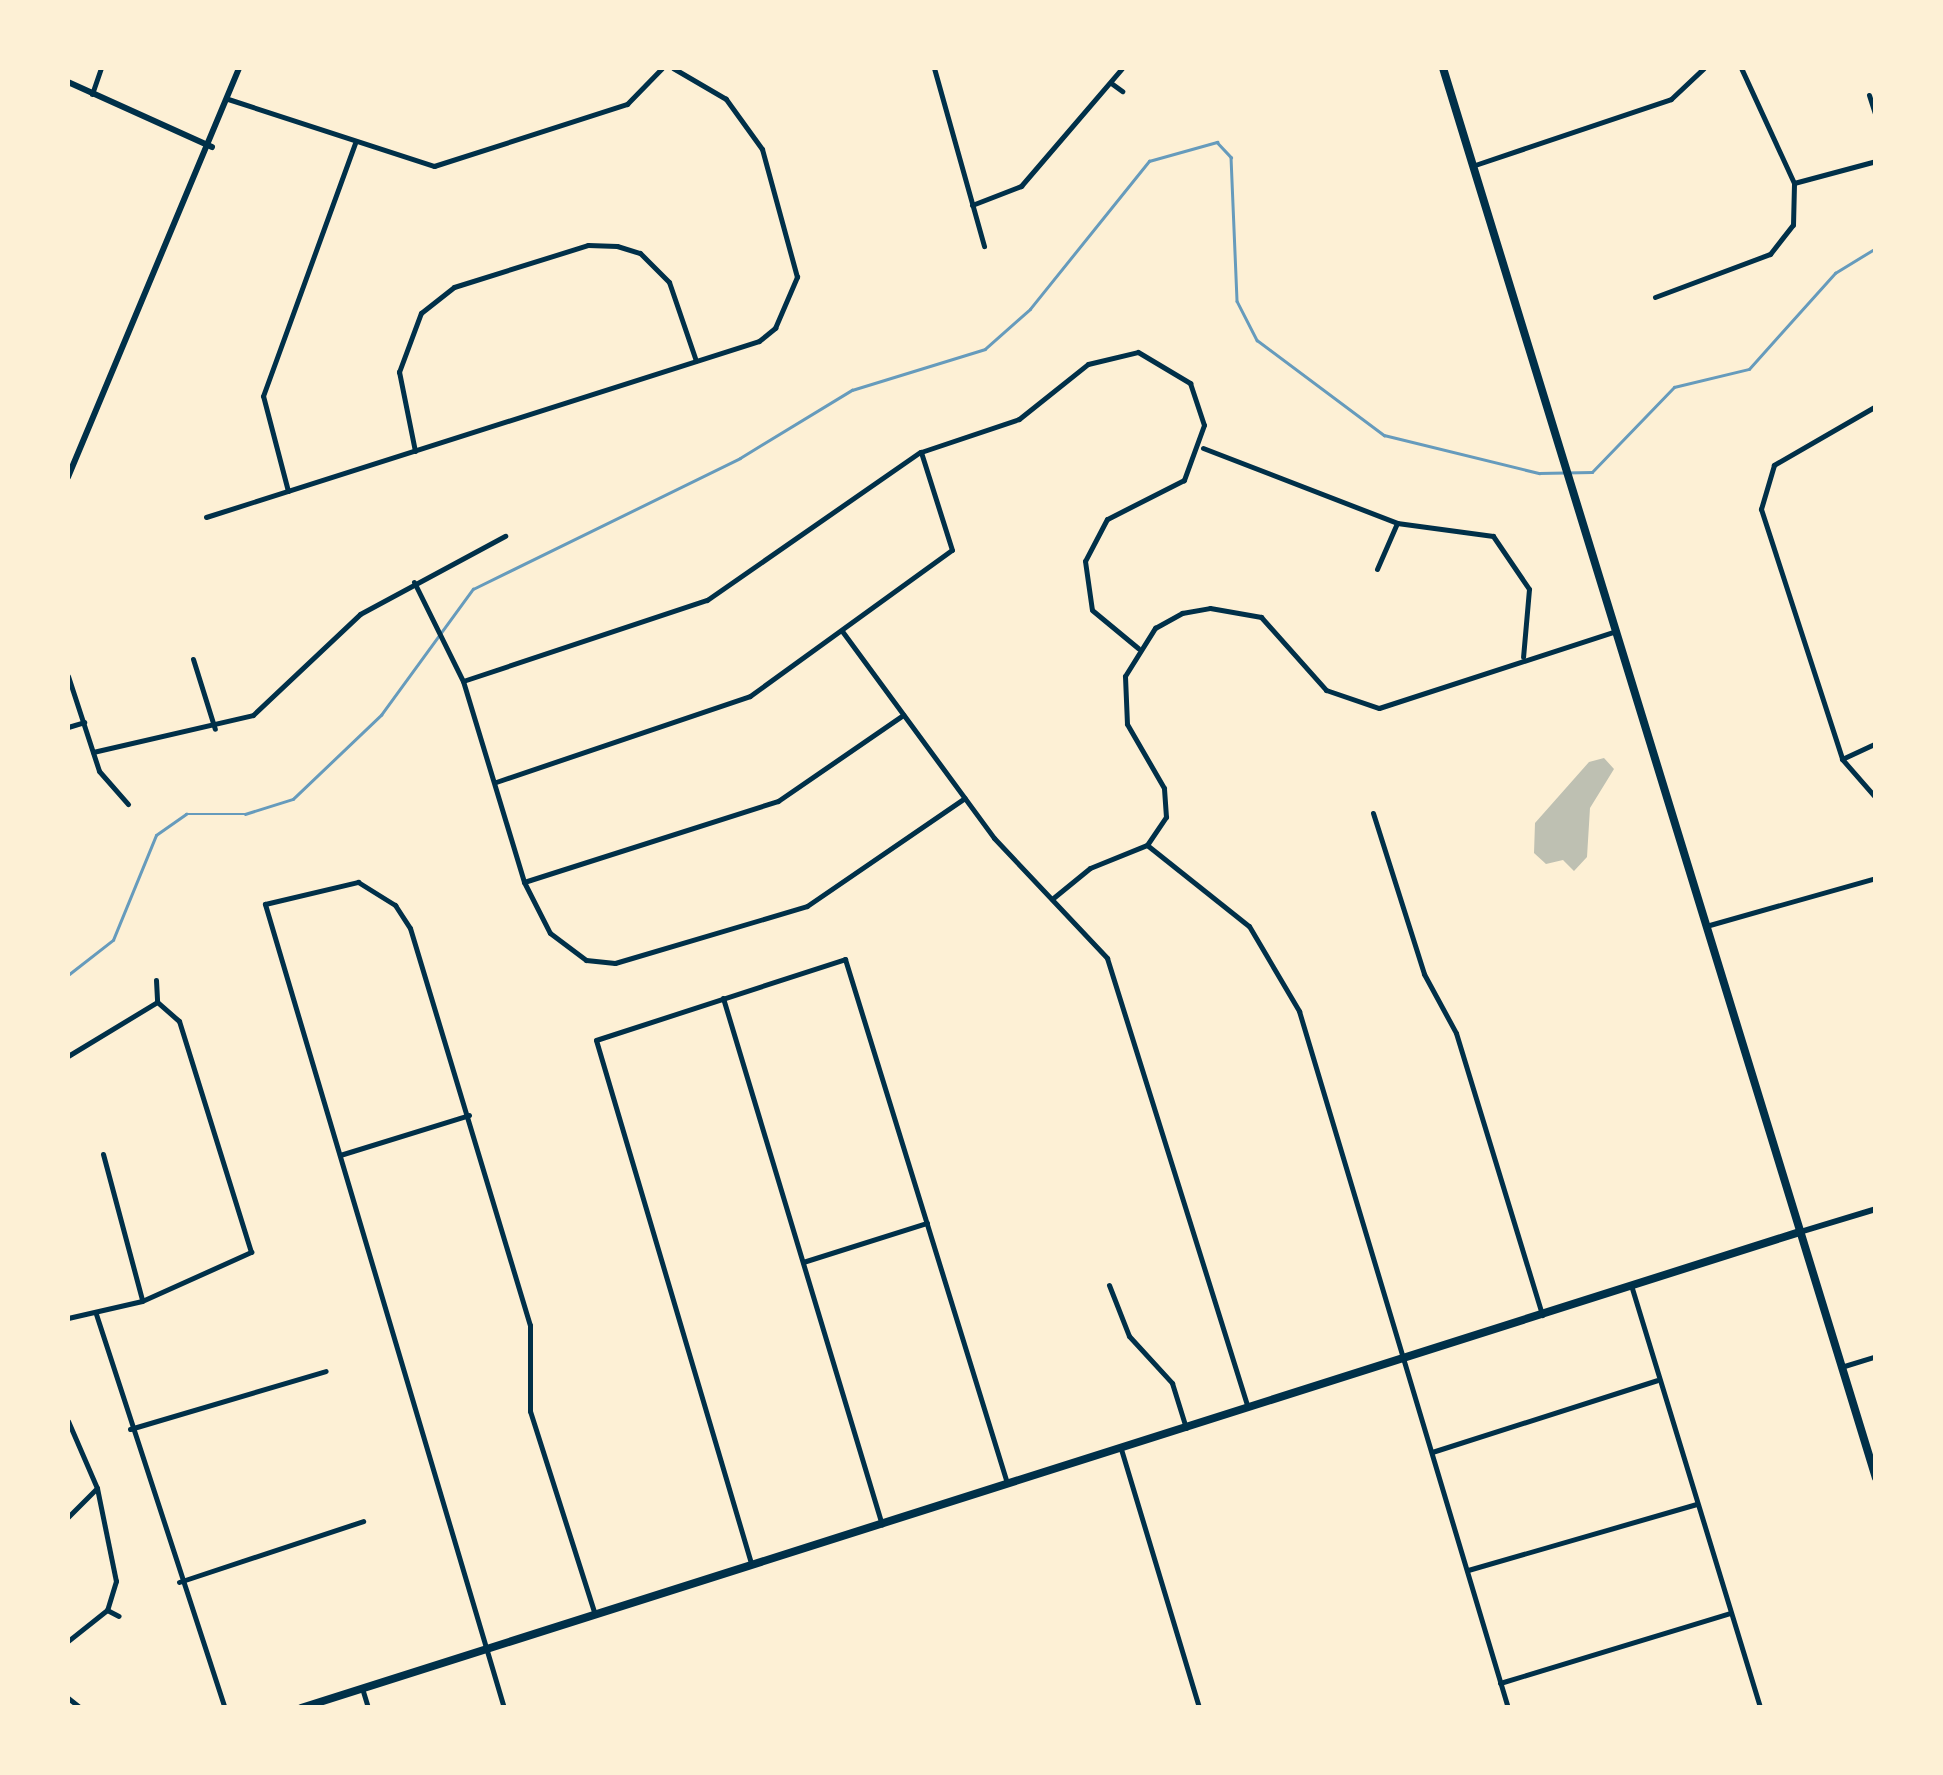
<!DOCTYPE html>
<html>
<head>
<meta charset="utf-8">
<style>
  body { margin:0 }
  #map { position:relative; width:1943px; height:1775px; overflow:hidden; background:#fdf0d5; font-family:Figtree,sans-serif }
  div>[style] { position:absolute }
  .stream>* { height:2.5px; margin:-1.25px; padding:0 1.25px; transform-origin:1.25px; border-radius:1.25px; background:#669bbc }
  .building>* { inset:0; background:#bec0b2 }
  .minor>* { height:5px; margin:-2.5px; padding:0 2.5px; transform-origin:2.5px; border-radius:2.5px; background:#003049 }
  .tertiary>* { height:6px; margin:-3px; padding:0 3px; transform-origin:3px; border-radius:3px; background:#003049 }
  .secondary>* { height:8px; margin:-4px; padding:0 4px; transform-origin:4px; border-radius:4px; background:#003049 }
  span { translate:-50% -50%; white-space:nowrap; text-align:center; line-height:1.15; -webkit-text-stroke:8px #fdf0d5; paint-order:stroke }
  .frame { position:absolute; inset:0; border:70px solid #fdf0d5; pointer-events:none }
</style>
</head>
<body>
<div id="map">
  <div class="stream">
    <div style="left:68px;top:975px;width:57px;rotate:-37.9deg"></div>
    <div style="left:113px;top:940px;width:113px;rotate:-67.7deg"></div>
    <div style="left:156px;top:835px;width:37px;rotate:-35deg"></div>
    <div style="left:186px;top:814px;width:59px"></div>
    <div style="left:245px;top:814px;width:50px;rotate:-17.4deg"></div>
    <div style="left:293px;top:799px;width:122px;rotate:-43.7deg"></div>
    <div style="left:381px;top:715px;width:156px;rotate:-53.9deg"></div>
    <div style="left:473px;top:589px;width:297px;rotate:-26.1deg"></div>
    <div style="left:740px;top:458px;width:131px;rotate:-31.3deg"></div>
    <div style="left:852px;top:390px;width:139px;rotate:-17.1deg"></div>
    <div style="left:985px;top:349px;width:60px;rotate:-41.6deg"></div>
    <div style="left:1030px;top:309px;width:190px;rotate:-51.2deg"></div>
    <div style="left:1149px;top:161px;width:71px;rotate:-15.6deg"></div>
    <div style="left:1217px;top:142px;width:21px;rotate:47deg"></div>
    <div style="left:1231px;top:157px;width:144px;rotate:87.6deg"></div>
    <div style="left:1237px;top:301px;width:44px;rotate:62.9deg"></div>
    <div style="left:1257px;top:340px;width:159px;rotate:36.8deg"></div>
    <div style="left:1384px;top:435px;width:160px;rotate:13.8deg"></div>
    <div style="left:1539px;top:473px;width:53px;rotate:-1.1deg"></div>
    <div style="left:1592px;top:472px;width:118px;rotate:-46deg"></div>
    <div style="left:1674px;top:387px;width:77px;rotate:-13.5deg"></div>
    <div style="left:1749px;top:369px;width:129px;rotate:-48.1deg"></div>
    <div style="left:1835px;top:273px;width:48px;rotate:-31.4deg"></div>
  </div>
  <div class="building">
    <div style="clip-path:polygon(1604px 758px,1614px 769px,1590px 808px,1587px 857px,1574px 871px,1563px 860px,1546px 864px,1534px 853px,1535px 823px,1589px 762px)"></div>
  </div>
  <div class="minor">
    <div style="left:934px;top:68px;width:185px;rotate:74.3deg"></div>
    <div style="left:1111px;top:83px;width:14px;rotate:36deg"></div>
    <div style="left:92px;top:94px;width:28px;rotate:-71deg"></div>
    <div style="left:1869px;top:95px;width:23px;rotate:72deg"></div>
    <div style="left:228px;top:99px;width:217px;rotate:18deg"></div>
    <div style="left:434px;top:166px;width:203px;rotate:-17.8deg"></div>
    <div style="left:627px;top:104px;width:50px;rotate:-45.8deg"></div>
    <div style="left:1472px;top:166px;width:210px;rotate:-18.6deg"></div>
    <div style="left:1671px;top:99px;width:45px;rotate:-43.2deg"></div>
    <div style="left:1794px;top:183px;width:85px;rotate:-15deg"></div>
    <div style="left:972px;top:205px;width:53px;rotate:-21.2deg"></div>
    <div style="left:1021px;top:186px;width:155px;rotate:-49.4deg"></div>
    <div style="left:1655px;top:297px;width:123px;rotate:-20.5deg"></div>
    <div style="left:1770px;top:254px;width:37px;rotate:-52deg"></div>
    <div style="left:1793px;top:225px;width:42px;rotate:-88.6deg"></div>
    <div style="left:1794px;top:183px;width:127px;rotate:-114.7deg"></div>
    <div style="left:1876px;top:406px;width:118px;rotate:150deg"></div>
    <div style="left:1774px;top:465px;width:46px;rotate:106.5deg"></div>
    <div style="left:1761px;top:509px;width:263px;rotate:72deg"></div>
    <div style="left:1842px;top:759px;width:52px;rotate:48.9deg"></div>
    <div style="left:1203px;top:448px;width:208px;rotate:21.1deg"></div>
    <div style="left:1397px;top:523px;width:97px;rotate:7.7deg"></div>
    <div style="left:1493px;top:536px;width:64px;rotate:55.8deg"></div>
    <div style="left:1529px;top:589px;width:68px;rotate:95deg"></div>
    <div style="left:415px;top:451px;width:81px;rotate:-101.4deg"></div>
    <div style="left:399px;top:372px;width:63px;rotate:-69.6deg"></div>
    <div style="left:421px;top:313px;width:42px;rotate:-38.2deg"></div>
    <div style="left:454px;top:287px;width:140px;rotate:-17.4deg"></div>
    <div style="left:588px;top:245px;width:29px;rotate:2deg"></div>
    <div style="left:617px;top:246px;width:24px;rotate:17deg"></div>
    <div style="left:640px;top:253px;width:41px;rotate:45deg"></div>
    <div style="left:669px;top:282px;width:83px;rotate:71.1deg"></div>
    <div style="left:288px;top:491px;width:98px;rotate:-104.7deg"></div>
    <div style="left:263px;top:396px;width:269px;rotate:-70deg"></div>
    <div style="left:206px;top:517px;width:580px;rotate:-17.65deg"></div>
    <div style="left:759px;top:341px;width:21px;rotate:-39deg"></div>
    <div style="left:775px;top:328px;width:56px;rotate:-66.7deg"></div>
    <div style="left:797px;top:277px;width:133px;rotate:-105.3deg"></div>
    <div style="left:762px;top:149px;width:62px;rotate:-125.8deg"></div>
    <div style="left:726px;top:99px;width:61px;rotate:-149.7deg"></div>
    <div style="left:1377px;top:569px;width:50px;rotate:-66.5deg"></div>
    <div style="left:414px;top:582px;width:110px;rotate:63.7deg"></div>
    <div style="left:463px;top:681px;width:210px;rotate:73.1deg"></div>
    <div style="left:524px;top:882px;width:57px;rotate:63deg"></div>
    <div style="left:550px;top:933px;width:45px;rotate:36.9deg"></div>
    <div style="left:586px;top:960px;width:29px;rotate:6deg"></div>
    <div style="left:615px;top:963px;width:200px;rotate:-16.5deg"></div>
    <div style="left:807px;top:906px;width:191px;rotate:-34.4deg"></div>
    <div style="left:842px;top:631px;width:257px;rotate:53.7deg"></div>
    <div style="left:994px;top:838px;width:165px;rotate:46.7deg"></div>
    <div style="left:1107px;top:958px;width:471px;rotate:72.6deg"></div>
    <div style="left:193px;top:659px;width:73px;rotate:72.6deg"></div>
    <div style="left:68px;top:676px;width:100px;rotate:71.9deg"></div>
    <div style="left:99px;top:771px;width:44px;rotate:48.7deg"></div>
    <div style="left:463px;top:681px;width:257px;rotate:-18.4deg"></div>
    <div style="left:707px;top:600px;width:259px;rotate:-34.8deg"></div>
    <div style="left:68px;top:727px;width:17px;rotate:-17deg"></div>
    <div style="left:93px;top:752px;width:164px;rotate:-13deg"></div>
    <div style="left:253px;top:715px;width:147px;rotate:-43.3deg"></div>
    <div style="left:360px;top:614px;width:165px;rotate:-28.3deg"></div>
    <div style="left:1842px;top:759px;width:38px;rotate:-25deg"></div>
    <div style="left:496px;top:782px;width:268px;rotate:-18.7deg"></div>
    <div style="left:750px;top:696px;width:249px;rotate:-35.9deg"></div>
    <div style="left:952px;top:550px;width:103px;rotate:-107.6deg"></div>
    <div style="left:921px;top:452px;width:103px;rotate:-18.6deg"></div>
    <div style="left:1019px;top:419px;width:88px;rotate:-38.6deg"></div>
    <div style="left:1088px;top:364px;width:51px;rotate:-13.5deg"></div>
    <div style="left:1138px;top:352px;width:61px;rotate:30.8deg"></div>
    <div style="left:1190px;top:383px;width:44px;rotate:71.6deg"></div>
    <div style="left:1204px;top:425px;width:59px;rotate:110deg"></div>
    <div style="left:1184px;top:480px;width:86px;rotate:153.1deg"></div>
    <div style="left:1107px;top:519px;width:47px;rotate:117.6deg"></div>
    <div style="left:1085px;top:561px;width:49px;rotate:81.9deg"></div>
    <div style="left:1092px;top:610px;width:60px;rotate:39.6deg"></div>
    <div style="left:1373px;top:813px;width:169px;rotate:72.4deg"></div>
    <div style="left:1424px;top:974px;width:67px;rotate:61.5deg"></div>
    <div style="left:1456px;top:1033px;width:295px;rotate:73deg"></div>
    <div style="left:1147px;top:845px;width:130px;rotate:38.5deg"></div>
    <div style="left:1249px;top:926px;width:99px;rotate:59.5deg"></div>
    <div style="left:1299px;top:1011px;width:728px;rotate:73.31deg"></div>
    <div style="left:524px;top:882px;width:267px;rotate:-17.7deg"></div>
    <div style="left:778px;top:801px;width:152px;rotate:-34.5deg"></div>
    <div style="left:1052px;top:899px;width:49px;rotate:-39.2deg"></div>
    <div style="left:1090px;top:868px;width:61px;rotate:-22deg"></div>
    <div style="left:1147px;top:845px;width:34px;rotate:-56deg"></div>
    <div style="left:1166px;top:817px;width:29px;rotate:-94deg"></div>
    <div style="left:1164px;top:788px;width:74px;rotate:-120deg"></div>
    <div style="left:1127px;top:724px;width:48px;rotate:-92.4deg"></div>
    <div style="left:1125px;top:676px;width:57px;rotate:-58deg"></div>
    <div style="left:1155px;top:628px;width:31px;rotate:-29deg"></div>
    <div style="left:1182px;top:613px;width:28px;rotate:-10deg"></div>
    <div style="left:1210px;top:608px;width:52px;rotate:10deg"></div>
    <div style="left:1261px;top:617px;width:98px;rotate:48.3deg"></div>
    <div style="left:1326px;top:690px;width:56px;rotate:18.8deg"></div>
    <div style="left:1379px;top:708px;width:249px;rotate:-18deg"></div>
    <div style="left:1706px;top:926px;width:177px;rotate:-15.8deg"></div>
    <div style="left:156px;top:980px;width:22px;rotate:87deg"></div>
    <div style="left:723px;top:998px;width:550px;rotate:73.21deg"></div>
    <div style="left:68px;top:1056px;width:104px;rotate:-31.2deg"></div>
    <div style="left:103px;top:1154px;width:151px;rotate:75deg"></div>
    <div style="left:340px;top:1155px;width:135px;rotate:-17.2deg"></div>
    <div style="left:803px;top:1262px;width:130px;rotate:-17.5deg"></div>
    <div style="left:1109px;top:1285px;width:55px;rotate:68.6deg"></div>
    <div style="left:1129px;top:1336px;width:64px;rotate:47.5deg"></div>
    <div style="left:1172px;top:1383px;width:47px;rotate:72.7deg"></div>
    <div style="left:1631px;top:1285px;width:442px;rotate:73deg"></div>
    <div style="left:96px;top:1314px;width:415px;rotate:71.9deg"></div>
    <div style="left:68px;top:1318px;width:76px;rotate:-12.9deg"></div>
    <div style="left:142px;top:1301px;width:120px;rotate:-24.2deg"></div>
    <div style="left:251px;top:1252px;width:242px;rotate:-107.3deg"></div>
    <div style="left:179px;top:1021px;width:29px;rotate:-139deg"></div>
    <div style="left:1841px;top:1367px;width:37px;rotate:-17deg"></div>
    <div style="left:68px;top:1421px;width:73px;rotate:66.6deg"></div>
    <div style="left:97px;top:1488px;width:95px;rotate:78.5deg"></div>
    <div style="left:116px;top:1581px;width:30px;rotate:107deg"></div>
    <div style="left:107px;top:1610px;width:50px;rotate:141.5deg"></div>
    <div style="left:130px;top:1429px;width:204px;rotate:-16.5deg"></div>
    <div style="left:1121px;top:1449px;width:270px;rotate:73.2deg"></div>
    <div style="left:1432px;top:1452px;width:236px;rotate:-17.7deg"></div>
    <div style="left:68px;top:1517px;width:41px;rotate:-45deg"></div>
    <div style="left:751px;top:1563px;width:545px;rotate:-106.51deg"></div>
    <div style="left:596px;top:1040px;width:262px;rotate:-18deg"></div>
    <div style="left:845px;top:959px;width:548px;rotate:72.82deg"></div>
    <div style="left:1468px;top:1570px;width:237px;rotate:-16.1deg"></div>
    <div style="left:179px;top:1582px;width:194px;rotate:-18.3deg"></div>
    <div style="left:107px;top:1610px;width:13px;rotate:27deg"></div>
    <div style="left:1500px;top:1683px;width:241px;rotate:-16.9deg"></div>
    <div style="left:362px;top:1688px;width:21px;rotate:73deg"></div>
    <div style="left:68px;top:1698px;width:16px;rotate:38deg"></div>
    <div style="left:504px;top:1708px;width:839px;rotate:-106.56deg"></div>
    <div style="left:265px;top:904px;width:96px;rotate:-13.3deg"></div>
    <div style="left:358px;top:882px;width:44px;rotate:31.9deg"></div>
    <div style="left:395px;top:905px;width:27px;rotate:57deg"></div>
    <div style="left:410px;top:928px;width:415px;rotate:73.2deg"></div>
    <div style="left:530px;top:1325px;width:86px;rotate:90deg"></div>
    <div style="left:530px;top:1411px;width:214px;rotate:72.3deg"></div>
  </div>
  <div class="tertiary">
    <div style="left:68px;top:82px;width:158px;rotate:24.3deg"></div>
    <div style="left:68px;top:477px;width:443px;rotate:-67.3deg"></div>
    <div style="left:1800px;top:1232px;width:79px;rotate:-16.8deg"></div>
  </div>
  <div class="secondary">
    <div style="left:1443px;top:68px;width:1475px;rotate:72.93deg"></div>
    <div style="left:301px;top:1708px;width:1573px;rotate:-17.62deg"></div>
  </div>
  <div class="frame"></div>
</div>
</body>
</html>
